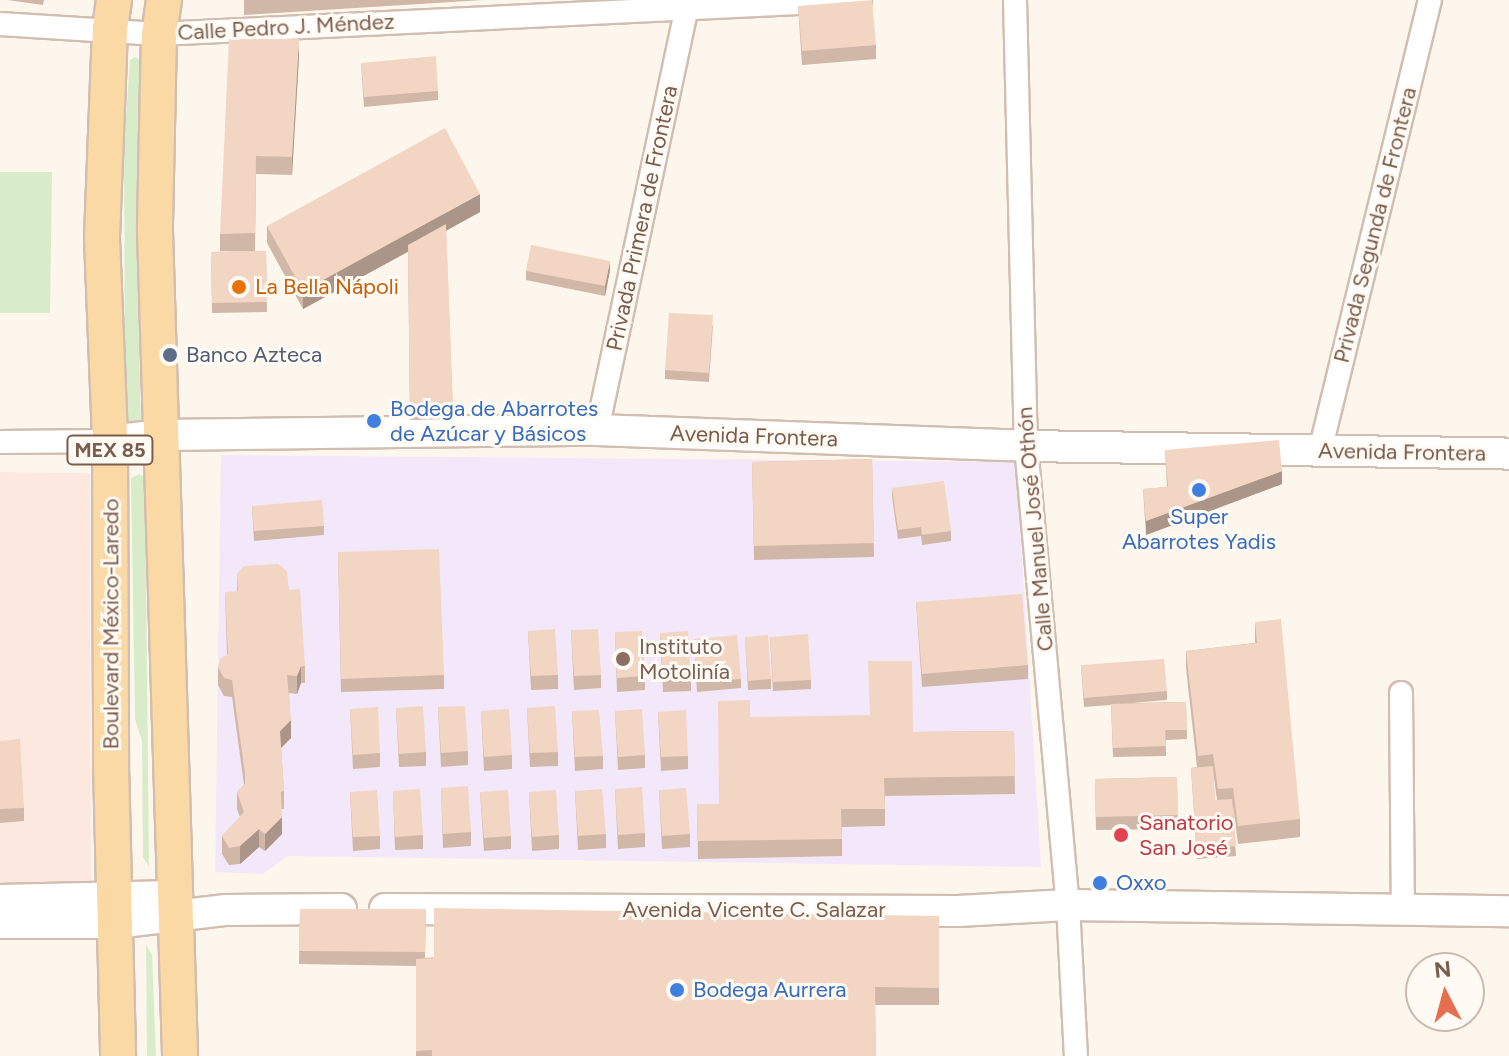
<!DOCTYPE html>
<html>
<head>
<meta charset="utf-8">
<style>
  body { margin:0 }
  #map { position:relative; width:1509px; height:1056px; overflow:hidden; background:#fdf6ec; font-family:Figtree,sans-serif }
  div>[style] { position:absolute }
  .commercial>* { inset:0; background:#fde8e0 }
  .education>* { inset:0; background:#f3e8fa }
  .green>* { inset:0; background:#d8ecc9 }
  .roads { filter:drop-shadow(2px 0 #d1beb0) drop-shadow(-2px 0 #d1beb0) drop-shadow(0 2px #d1beb0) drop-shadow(0 -2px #d1beb0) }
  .street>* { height:22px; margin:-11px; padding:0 11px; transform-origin:11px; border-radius:11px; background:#fff }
  .secondary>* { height:30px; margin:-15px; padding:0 15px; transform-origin:15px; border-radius:15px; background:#fff }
  .primary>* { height:34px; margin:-17px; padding:0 17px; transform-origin:17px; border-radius:17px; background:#fbd9a5 }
  .wall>* { inset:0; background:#d1b7a8 }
  .shaded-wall>* { inset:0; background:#aa9588 }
  .building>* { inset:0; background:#f3d5c3 }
  .dots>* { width:22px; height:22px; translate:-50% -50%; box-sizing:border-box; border:4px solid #fffaf3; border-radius:50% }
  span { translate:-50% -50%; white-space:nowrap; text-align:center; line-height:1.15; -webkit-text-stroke:6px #fffaf3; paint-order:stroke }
  .shield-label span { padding:2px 6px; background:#fffaf3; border:2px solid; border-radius:6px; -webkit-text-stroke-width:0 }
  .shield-label { font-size:20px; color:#7a5c4d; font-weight:700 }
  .street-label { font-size:22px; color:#7a5c4d }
  .food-label { font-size:22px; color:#c56008 }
  .left { translate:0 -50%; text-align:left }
  .service-label { font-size:22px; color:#4e5e75 }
  .shop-label { font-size:22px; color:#366cbe }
  .education-label { font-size:22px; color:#785e54 }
  .health-label { font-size:22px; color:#be3a42 }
  .north { position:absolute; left:1405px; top:952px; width:80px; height:80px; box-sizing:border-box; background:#fffaf3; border:2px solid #cabbb1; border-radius:50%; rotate:354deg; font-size:22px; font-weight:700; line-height:32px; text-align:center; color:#7a5c4d }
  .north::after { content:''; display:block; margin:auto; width:28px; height:36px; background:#e76f51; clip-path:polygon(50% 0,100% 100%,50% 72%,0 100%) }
</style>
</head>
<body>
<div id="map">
  <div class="commercial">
    <div style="clip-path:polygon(0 472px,90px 473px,91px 885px,0 884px)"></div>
  </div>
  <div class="education">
    <div style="clip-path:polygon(221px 455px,1016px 462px,1041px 867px,288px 856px,263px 874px,215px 872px)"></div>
  </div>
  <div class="green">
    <div style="clip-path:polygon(135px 57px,144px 62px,137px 260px,141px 423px,129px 426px,125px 423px,124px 146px,130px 60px)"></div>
    <div style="clip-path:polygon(0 172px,52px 172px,50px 313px,0 313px)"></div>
    <div style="clip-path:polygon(139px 474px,145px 477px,149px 867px,143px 857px,142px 741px,135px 719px,131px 478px)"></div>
    <div style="clip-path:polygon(146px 945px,152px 955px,156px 1056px,147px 1056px)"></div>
  </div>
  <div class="roads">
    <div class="street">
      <div style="left:1015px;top:0;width:446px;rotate:88.6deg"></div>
      <div style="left:1026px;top:446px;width:461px;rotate:84.8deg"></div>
      <div style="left:1068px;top:905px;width:151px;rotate:87deg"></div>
      <div style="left:0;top:24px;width:159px;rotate:3.6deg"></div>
      <div style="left:159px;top:34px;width:702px;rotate:-2.78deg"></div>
      <div style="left:597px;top:430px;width:433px;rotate:-78deg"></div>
      <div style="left:0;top:442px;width:110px;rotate:-0.5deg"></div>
      <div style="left:1320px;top:451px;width:464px;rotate:-76.3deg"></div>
      <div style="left:1401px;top:693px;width:218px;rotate:89.5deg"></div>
    </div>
    <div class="secondary">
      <div style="left:110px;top:441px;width:50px;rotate:-6.8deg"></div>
      <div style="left:160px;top:435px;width:437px;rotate:-0.7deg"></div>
      <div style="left:597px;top:430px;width:429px;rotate:2.1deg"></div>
      <div style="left:1026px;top:446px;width:483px;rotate:0.9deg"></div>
      <div style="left:0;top:900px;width:175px;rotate:-1.3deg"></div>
      <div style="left:385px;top:909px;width:573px;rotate:0.2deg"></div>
      <div style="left:958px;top:911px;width:110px;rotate:-3.1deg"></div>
      <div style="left:1068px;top:905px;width:441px;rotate:0.8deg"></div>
      <div style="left:0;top:923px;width:115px"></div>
      <div style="left:115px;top:923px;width:112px;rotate:-6.7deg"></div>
      <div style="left:226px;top:910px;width:115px;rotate:-0.5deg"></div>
    </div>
    <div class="primary">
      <div style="left:114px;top:0;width:29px;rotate:98deg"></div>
      <div style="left:110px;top:29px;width:210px;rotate:92.2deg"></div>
      <div style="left:102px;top:239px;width:202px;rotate:87.7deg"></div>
      <div style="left:110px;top:441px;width:324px;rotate:89.8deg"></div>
      <div style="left:111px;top:765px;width:291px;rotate:88.6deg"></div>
      <div style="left:164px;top:0;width:34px;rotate:98deg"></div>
      <div style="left:159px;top:34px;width:197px;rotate:91.2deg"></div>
      <div style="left:155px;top:231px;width:825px;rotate:88.26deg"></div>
    </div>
  </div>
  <div class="wall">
    <div style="clip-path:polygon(8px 0,44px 0,43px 5px)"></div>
    <div style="clip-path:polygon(244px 0,483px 0,244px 15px)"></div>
    <div style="clip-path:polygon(798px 6px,876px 45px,876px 59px,802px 65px)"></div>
    <div style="clip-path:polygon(299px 56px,292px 175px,256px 174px,255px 251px,220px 251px,220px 234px)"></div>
    <div style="clip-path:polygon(361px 63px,438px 91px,438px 100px,364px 107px)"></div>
    <div style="clip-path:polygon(480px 212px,446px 231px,453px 419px,410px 420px,408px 252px,303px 309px,267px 243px,267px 226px)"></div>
    <div style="clip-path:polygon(266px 251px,267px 312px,212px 313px,211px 252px)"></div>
    <div style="clip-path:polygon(610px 270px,605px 296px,526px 280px,526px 271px)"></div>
    <div style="clip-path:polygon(713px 325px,709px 382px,665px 379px,665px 370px)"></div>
    <div style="clip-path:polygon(1165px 450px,1282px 484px,1146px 535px,1143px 489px,1167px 487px)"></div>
    <div style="clip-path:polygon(872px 459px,874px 557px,754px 560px,752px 462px)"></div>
    <div style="clip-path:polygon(892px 488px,951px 531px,951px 541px,922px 545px,921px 536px,898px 539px,892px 497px)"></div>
    <div style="clip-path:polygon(252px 506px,324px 526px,324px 535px,254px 541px)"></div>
    <div style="clip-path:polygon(338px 552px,444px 675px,444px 689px,341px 692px)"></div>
    <div style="clip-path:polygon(237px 574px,289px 590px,305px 666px,305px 683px,301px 683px,297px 694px,289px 693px,291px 738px,281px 748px,284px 791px,284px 809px,281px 809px,282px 834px,265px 851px,259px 847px,240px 864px,229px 865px,222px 854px,222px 836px,240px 817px,237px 809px,237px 792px,244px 785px,232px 697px,224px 696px,218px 685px,218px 667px,227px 655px,225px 592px,237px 592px)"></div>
    <div style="clip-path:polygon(916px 602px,1028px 665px,1028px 679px,922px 687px)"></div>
    <div style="clip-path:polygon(evenodd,1255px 622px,1300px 819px,1300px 837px,1238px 844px,1233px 805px,1236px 856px,1197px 859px,1191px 768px,1197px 767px,1186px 668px,1186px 651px,1255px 643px,1255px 622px,1213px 771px,1217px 800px,1215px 800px,1213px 771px)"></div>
    <div style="clip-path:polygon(571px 630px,601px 675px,601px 688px,574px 690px)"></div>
    <div style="clip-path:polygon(528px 631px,558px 675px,558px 689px,531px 690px)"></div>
    <div style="clip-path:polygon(615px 632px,645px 676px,645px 690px,617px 692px)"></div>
    <div style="clip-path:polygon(660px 633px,691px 677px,691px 691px,663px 692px)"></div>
    <div style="clip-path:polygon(745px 637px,771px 679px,771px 689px,748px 690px)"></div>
    <div style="clip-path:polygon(770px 637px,811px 680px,811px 689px,773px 691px)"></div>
    <div style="clip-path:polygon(694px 639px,741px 679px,741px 688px,697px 692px)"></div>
    <div style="clip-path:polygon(1081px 665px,1167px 691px,1167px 700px,1131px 703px,1186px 702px,1187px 739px,1166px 740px,1166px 756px,1113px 757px,1111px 705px,1084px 707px)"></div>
    <div style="clip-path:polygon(438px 707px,468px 751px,468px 765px,441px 767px)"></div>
    <div style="clip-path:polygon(396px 708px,426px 752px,426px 766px,399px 767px)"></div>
    <div style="clip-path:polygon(527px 708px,558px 752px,558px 766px,530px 767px)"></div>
    <div style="clip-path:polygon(350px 709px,380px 753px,380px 767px,353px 769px)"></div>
    <div style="clip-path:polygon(481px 711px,512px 755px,512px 769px,484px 771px)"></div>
    <div style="clip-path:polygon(572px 711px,603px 756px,603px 769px,575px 771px)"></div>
    <div style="clip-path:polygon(615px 711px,645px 755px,645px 768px,618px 770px)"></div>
    <div style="clip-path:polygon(658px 712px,688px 756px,688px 769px,661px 771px)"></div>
    <div style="clip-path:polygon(750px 717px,913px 732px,1014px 731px,1015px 794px,885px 796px,885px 826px,842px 827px,842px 856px,698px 859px,697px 804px,719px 804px)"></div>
    <div style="clip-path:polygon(0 741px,24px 808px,24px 821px,0 823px)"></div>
    <div style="clip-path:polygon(1177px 777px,1178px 829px,1096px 830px,1095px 779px)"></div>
    <div style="clip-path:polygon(441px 788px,471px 832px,471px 846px,443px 848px)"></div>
    <div style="clip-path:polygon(615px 789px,645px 833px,645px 847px,618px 849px)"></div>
    <div style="clip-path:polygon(659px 790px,690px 834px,690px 847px,662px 849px)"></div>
    <div style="clip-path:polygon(393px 791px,423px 835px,423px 849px,395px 850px)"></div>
    <div style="clip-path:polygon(575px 791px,606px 834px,606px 848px,578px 850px)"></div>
    <div style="clip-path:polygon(350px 792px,380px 836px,380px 849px,353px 851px)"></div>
    <div style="clip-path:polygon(480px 792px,511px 836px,511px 849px,484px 851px)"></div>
    <div style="clip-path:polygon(529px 792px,559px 835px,559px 849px,532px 851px)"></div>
    <div style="clip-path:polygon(300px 909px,426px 909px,425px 958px,939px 916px,939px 1005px,875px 1005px,876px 1056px,416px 1056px,416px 966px,299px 964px)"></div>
  </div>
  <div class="shaded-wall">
    <div style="clip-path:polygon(299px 39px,299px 56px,292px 175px,292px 157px)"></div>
    <div style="clip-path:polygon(480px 194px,480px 212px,303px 309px,303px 291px)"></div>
    <div style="clip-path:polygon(610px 261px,610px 270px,605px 296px,605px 286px)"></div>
    <div style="clip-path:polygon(1282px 471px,1282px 484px,1146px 535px,1146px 521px)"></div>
    <div style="clip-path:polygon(301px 666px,301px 683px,297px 694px,297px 676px)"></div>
    <div style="clip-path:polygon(291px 720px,291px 738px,280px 749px,280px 731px)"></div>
    <div style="clip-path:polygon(282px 817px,282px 834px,265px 851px,265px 834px)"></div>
    <div style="clip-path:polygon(259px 829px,259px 847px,240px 864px,240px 846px)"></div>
  </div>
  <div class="building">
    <div style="clip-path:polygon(872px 0,876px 45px,802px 51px,798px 6px)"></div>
    <div style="clip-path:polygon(229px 39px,299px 39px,292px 157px,256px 156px,255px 233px,220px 234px)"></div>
    <div style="clip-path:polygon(436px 56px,438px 91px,364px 97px,361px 63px)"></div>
    <div style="clip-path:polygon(445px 128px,480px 194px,303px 291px,267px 226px)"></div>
    <div style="clip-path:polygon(446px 224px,453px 405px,410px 407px,408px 245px)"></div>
    <div style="clip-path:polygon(531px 245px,610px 261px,605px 286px,526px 271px)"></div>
    <div style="clip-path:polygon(266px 251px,267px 302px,212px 303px,211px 252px)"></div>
    <div style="clip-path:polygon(669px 313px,713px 315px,709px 373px,665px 370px)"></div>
    <div style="clip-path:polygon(1279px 440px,1282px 471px,1146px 521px,1143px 489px,1168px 487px,1165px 450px)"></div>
    <div style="clip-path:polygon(872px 459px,874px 543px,754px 546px,752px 462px)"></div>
    <div style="clip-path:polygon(944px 481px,951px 531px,922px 535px,921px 527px,898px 530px,892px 488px)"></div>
    <div style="clip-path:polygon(322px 500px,324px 526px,254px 531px,252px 506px)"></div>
    <div style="clip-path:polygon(439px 549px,444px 675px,341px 679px,338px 552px)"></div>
    <div style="clip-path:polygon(278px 564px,287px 571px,289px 590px,300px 589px,305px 666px,301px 666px,297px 676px,287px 675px,291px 720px,280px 731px,284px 791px,281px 792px,282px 817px,265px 834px,259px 829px,240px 846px,229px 848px,222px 836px,244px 812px,237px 792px,245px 784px,245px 774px,232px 680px,224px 678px,218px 667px,220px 659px,228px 654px,225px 592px,238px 591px,237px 574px,244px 566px)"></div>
    <div style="clip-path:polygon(1022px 594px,1028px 665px,922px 674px,916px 602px)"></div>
    <div style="clip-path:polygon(1281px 619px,1300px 819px,1238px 826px,1233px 788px,1218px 789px,1213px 754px,1198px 756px,1186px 651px,1257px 643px,1255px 622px)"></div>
    <div style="clip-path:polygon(555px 629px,558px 675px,531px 676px,528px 631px)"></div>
    <div style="clip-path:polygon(598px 629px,601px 675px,574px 676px,571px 630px)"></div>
    <div style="clip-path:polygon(642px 631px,645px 676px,617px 678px,615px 632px)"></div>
    <div style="clip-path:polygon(688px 631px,691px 677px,663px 679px,660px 633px)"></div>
    <div style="clip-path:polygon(808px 634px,811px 680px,773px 682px,770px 637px)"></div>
    <div style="clip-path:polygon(737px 635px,741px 679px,697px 682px,694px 639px)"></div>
    <div style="clip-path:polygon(768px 635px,771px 679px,748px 681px,745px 637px)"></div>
    <div style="clip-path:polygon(1164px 659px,1167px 691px,1084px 698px,1081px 665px)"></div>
    <div style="clip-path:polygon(868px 661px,912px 661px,913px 732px,1014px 731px,1015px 776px,884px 778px,885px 809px,841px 809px,842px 839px,698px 841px,697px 804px,719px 804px,718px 701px,750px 700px,750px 717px,870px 715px)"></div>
    <div style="clip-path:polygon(1186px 702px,1187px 730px,1165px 730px,1166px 746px,1113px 748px,1111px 704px)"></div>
    <div style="clip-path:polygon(423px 706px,426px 752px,399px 754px,396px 708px)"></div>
    <div style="clip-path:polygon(465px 706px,468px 751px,441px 753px,438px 707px)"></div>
    <div style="clip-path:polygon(555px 706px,558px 752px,530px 753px,527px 708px)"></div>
    <div style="clip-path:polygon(378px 707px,380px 753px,353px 755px,350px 709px)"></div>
    <div style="clip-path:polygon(509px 709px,512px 755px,484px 757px,481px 711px)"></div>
    <div style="clip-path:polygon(642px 709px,645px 755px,618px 757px,615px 711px)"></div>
    <div style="clip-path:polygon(599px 710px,603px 756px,575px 757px,572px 711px)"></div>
    <div style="clip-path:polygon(686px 710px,688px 756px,661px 757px,658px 712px)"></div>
    <div style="clip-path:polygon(20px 739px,24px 808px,0 809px,0 741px)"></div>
    <div style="clip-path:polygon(1213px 766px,1215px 800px,1232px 799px,1236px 846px,1197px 850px,1191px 768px)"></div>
    <div style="clip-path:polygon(1177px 777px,1178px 815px,1096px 817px,1095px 779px)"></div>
    <div style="clip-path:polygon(468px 786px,471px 832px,443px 834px,441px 788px)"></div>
    <div style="clip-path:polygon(642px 787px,645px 833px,618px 835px,615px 789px)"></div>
    <div style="clip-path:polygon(686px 788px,690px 834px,662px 836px,659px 790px)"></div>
    <div style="clip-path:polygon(420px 789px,423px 835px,395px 837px,393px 791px)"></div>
    <div style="clip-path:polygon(602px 789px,606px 834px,578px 836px,575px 791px)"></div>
    <div style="clip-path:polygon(377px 790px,380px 836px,353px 837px,350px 792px)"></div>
    <div style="clip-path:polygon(508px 790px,511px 836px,484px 838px,480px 792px)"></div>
    <div style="clip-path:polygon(556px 790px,559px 835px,532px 837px,529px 792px)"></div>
    <div style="clip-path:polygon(434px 908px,939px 916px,939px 988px,875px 987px,876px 1056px,432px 1056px,432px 1050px,416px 1051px,416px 959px,434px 958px)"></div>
    <div style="clip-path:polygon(300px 909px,426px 909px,425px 952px,299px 951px)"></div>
  </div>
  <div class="dots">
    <div style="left:239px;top:287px;background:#e8710a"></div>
    <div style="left:170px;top:355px;background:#5c6f8a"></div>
    <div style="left:374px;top:421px;background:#3f7fe0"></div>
    <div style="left:1199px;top:490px;background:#3f7fe0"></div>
    <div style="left:623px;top:659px;background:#8d6e63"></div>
    <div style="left:1121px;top:835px;background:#e0444e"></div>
    <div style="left:1100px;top:883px;background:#3f7fe0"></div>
    <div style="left:677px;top:990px;background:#3f7fe0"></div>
  </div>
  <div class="shield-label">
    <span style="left:110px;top:450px">MEX 85</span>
  </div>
  <div class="street-label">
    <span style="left:286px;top:27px;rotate:-3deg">Calle Pedro J. Méndez</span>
    <span style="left:642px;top:218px;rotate:-78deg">Privada Primera de Frontera</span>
    <span style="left:1375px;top:225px;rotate:-76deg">Privada Segunda de Frontera</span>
    <span style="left:754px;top:436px;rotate:2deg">Avenida Frontera</span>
    <span style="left:1402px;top:452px;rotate:1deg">Avenida Frontera</span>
    <span style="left:1035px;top:529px;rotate:-95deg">Calle Manuel José Othón</span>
    <span style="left:111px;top:624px;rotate:-90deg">Boulevard México-Laredo</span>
    <span style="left:754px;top:910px">Avenida Vicente C. Salazar</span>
  </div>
  <div class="food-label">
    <span class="left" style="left:255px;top:287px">La Bella Nápoli</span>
  </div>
  <div class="service-label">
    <span class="left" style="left:186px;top:355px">Banco Azteca</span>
  </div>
  <div class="shop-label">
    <span class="left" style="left:390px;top:421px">Bodega de Abarrotes<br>de Azúcar y Básicos</span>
    <span style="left:1199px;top:529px">Super<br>Abarrotes Yadis</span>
    <span class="left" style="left:1116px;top:883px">Oxxo</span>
    <span class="left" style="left:693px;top:990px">Bodega Aurrera</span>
  </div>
  <div class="education-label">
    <span class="left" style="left:639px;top:659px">Instituto<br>Motolinía</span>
  </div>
  <div class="health-label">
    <span class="left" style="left:1139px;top:835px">Sanatorio<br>San José</span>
  </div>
  <div class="north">N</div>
</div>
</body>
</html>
